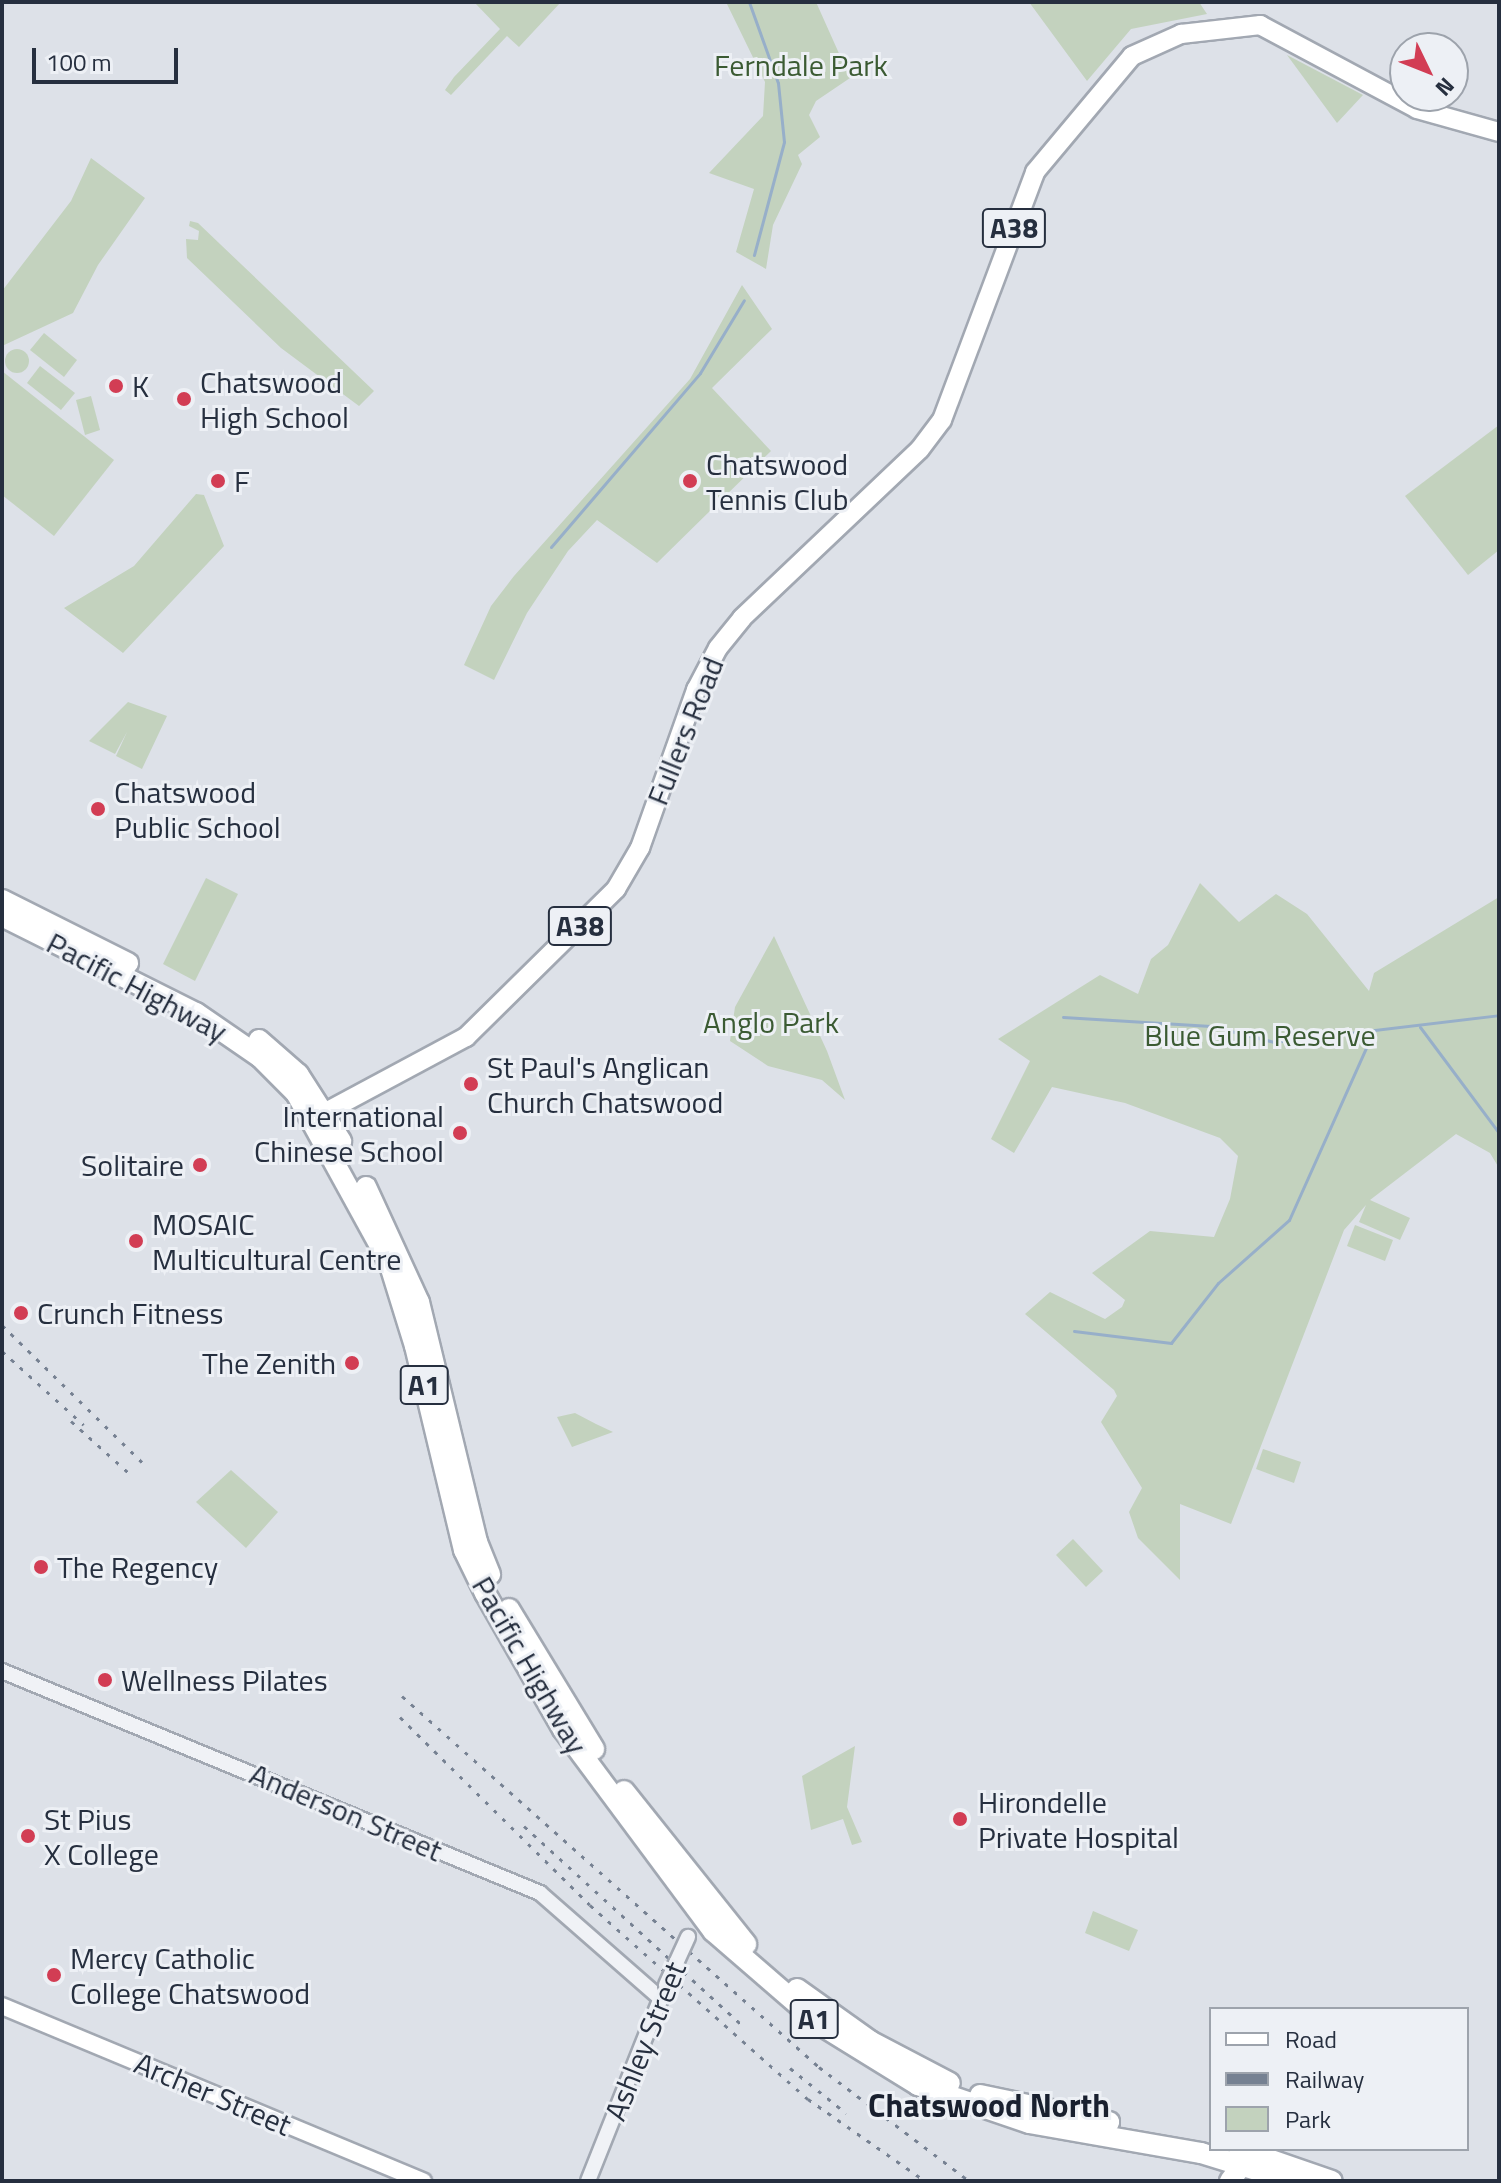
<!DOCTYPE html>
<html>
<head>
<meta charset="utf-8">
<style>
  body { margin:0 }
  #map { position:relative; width:1501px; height:2183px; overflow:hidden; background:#dde1e8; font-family:"Titillium Web",sans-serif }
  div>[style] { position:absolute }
  .green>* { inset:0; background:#c3d2be }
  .round { border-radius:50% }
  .stream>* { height:3px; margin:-1.5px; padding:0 1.5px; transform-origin:1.5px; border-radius:1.5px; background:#97afc9 }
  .roads { filter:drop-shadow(2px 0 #a2a8b2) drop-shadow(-2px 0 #a2a8b2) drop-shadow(0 2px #a2a8b2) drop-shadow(0 -2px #a2a8b2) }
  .tertiary>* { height:14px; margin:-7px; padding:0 7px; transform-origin:7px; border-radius:7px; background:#f0f2f6 }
  .secondary>* { height:16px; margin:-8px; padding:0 8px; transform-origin:8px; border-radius:8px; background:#fff }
  .primary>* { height:18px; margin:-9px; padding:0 9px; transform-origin:9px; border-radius:9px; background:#fff }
  .trunk>* { height:20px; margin:-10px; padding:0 10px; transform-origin:10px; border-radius:10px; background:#fff }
  .rail>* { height:3px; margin-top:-1.5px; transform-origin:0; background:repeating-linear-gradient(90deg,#768192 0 4px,transparent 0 12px) }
  .bridges { filter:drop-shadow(2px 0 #a2a8b2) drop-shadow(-2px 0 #a2a8b2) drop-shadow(0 2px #a2a8b2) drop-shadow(0 -2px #a2a8b2) }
  .tertiary-bridge>* { height:14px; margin:-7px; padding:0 7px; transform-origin:7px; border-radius:7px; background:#f0f2f6 }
  .dots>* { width:22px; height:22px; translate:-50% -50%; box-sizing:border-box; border:4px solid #edf0f5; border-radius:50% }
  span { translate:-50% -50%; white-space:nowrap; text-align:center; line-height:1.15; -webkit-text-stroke:6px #edf0f5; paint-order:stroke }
  .shield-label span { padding:2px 6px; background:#edf0f5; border:2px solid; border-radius:6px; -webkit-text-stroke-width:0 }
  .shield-label { font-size:28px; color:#262f3f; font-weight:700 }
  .park-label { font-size:30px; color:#3b5b33 }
  .poi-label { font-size:30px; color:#262f3f }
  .left { translate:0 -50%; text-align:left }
  .right { translate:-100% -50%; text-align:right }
  .street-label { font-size:30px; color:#262f3f }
  .neighbourhood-label { font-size:32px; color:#19202f; font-weight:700 }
  .frame { position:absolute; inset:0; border:4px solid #262f3f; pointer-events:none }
  .legend { position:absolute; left:1209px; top:2007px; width:260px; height:144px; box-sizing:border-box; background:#edf0f5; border:2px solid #9da3ac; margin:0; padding:10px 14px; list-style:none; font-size:24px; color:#262f3f }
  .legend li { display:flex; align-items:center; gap:16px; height:40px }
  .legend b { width:40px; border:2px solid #9da3ac }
  .north { position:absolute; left:1389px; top:32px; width:80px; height:80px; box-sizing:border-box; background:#edf0f5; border:2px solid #9da3ac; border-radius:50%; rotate:133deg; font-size:22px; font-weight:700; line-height:32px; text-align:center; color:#262f3f }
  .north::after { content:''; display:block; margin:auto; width:28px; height:36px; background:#d23d54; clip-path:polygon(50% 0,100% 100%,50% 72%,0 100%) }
  .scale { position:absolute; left:32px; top:48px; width:146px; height:36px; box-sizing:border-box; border:4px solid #262f3f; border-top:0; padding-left:10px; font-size:24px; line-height:28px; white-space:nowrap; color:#262f3f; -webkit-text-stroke:6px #edf0f5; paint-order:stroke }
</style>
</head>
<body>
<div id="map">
  <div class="green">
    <div style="clip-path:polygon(474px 2px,561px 2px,519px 47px,507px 36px,451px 95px,445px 90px,454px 77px,500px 29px)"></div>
    <div style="clip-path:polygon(726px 2px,816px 2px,850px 78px,816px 101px,809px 115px,820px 137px,798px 155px,802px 164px,773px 225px,766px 269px,736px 252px,754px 189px,709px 173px,763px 116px,765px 82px)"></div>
    <div style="clip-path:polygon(1029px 2px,1199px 2px,1207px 14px,1131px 29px,1087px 81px)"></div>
    <div style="clip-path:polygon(1287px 55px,1363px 95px,1337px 123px)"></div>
    <div style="clip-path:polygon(91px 158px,145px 198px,98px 265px,73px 313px,2px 346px,2px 291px,71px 201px)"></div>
    <div style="clip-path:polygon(190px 221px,198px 223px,374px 391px,359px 406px,281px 348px,187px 258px,186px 239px,198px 240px,199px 231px,189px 226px)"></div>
    <div style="clip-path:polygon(742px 285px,772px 329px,712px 388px,771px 451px,657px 563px,597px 520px,568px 551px,527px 613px,494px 680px,464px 665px,491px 606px,514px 576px,690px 379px)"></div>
    <div style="clip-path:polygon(44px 333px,77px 360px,64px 377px,30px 350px)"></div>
    <div class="round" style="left:5px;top:349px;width:24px;height:24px"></div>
    <div style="clip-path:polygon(40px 366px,75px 393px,61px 410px,27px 383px)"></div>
    <div style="clip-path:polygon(2px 371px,114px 460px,54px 536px,2px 495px)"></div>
    <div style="clip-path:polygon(91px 396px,100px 430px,85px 435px,76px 400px)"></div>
    <div style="clip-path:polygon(1499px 425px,1499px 550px,1468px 575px,1405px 496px)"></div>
    <div style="clip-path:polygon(196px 494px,204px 495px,224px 546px,123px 653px,64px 608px,134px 566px)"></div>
    <div style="clip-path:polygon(128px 702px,167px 716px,142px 769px,116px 756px,127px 732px,115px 754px,89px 741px)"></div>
    <div style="clip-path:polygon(206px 878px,238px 894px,195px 981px,163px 964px)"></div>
    <div style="clip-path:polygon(1200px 883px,1239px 922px,1276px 894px,1307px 914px,1369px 991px,1374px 973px,1499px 897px,1499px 1168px,1490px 1153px,1456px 1134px,1370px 1200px,1410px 1218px,1400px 1240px,1359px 1222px,1366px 1205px,1344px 1230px,1231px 1524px,1180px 1504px,1180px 1580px,1138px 1538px,1129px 1512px,1142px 1488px,1101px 1422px,1117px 1396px,1114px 1390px,1025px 1314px,1050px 1292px,1105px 1319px,1122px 1307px,1125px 1300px,1092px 1273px,1150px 1231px,1214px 1237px,1230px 1199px,1238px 1156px,1220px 1138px,1125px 1103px,1052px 1087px,1014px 1153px,991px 1139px,1030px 1061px,998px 1039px,1100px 975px,1138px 994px,1151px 959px,1168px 945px)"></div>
    <div style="clip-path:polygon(774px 936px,827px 1051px,845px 1100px,822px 1080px,768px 1066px,730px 1041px,735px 1007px)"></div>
    <div style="clip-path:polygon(1355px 1225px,1393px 1240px,1385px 1261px,1347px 1246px)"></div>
    <div style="clip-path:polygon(575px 1413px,596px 1424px,613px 1432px,572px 1447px,557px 1417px)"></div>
    <div style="clip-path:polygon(1263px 1449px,1301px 1462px,1294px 1483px,1256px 1469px)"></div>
    <div style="clip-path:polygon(231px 1470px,278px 1512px,246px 1548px,196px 1502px)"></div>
    <div style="clip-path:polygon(1073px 1539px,1103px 1571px,1086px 1587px,1056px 1555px)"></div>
    <div style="clip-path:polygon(855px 1746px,847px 1807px,862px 1842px,852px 1845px,843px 1819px,811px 1830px,802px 1776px)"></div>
    <div style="clip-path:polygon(1093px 1911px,1138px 1930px,1129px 1951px,1085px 1933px)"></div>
  </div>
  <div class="stream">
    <div style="left:749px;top:2px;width:86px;rotate:70.3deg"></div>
    <div style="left:778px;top:83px;width:59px;rotate:84.2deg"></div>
    <div style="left:784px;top:142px;width:117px;rotate:104.9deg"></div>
    <div style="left:551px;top:547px;width:229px;rotate:-49.4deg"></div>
    <div style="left:700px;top:373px;width:85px;rotate:-58.9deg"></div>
    <div style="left:1063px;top:1017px;width:148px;rotate:3.5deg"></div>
    <div style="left:1211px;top:1026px;width:65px;rotate:14.3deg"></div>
    <div style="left:1274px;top:1042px;width:227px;rotate:-6.8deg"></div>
    <div style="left:1420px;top:1027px;width:132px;rotate:53.3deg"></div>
    <div style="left:1074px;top:1331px;width:98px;rotate:7.1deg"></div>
    <div style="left:1171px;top:1343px;width:76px;rotate:-51.9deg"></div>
    <div style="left:1218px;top:1283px;width:95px;rotate:-41.6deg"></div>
    <div style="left:1289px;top:1220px;width:206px;rotate:-65.9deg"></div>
  </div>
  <div class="roads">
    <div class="tertiary">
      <div style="left:2px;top:1671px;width:582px;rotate:22.42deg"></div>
      <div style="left:540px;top:1893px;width:161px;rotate:41.2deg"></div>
      <div style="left:588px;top:2181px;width:202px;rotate:-68.3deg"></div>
    </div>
    <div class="secondary">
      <div style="left:2px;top:2006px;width:456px;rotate:22.6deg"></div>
    </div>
    <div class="primary">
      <div style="left:313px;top:1119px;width:174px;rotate:-28.2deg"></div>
      <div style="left:466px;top:1037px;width:211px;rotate:-44.6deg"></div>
      <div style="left:616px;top:889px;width:48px;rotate:-59.7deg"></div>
      <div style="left:640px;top:848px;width:168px;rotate:-70.5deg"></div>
      <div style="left:696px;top:690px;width:47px;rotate:-62.4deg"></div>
      <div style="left:718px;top:648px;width:38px;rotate:-51deg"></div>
      <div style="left:742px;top:618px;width:245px;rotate:-43.5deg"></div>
      <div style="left:920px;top:449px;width:36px;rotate:-53deg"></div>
      <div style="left:942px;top:420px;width:265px;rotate:-69.4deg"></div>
      <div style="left:1035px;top:172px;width:151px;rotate:-50.1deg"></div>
      <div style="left:1132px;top:56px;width:54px;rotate:-24.2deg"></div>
      <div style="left:1181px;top:34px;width:80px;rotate:-6.5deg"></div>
      <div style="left:1260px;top:25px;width:178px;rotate:28.1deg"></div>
      <div style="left:1417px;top:109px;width:85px;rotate:15.7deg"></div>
    </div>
    <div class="trunk">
      <div style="left:2px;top:900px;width:141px;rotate:26.6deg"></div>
      <div style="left:2px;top:916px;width:217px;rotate:26.6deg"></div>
      <div style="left:196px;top:1013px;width:78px;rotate:34.5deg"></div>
      <div style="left:260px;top:1057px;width:51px;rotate:45deg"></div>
      <div style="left:296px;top:1093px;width:193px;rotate:61.2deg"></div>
      <div style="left:389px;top:1262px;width:88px;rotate:72.8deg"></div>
      <div style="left:415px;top:1346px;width:210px;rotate:76.5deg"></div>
      <div style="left:464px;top:1550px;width:48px;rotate:64deg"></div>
      <div style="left:485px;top:1593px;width:157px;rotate:60.2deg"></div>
      <div style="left:563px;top:1729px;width:252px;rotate:53.4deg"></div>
      <div style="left:713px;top:1931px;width:147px;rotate:40.9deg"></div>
      <div style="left:824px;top:2027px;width:110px;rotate:31.7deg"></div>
      <div style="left:918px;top:2085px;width:117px;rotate:18.9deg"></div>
      <div style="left:1029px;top:2123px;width:175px;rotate:9.9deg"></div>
      <div style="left:1201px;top:2153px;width:95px;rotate:17.1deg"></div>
      <div style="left:259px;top:1040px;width:52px;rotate:41.1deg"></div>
      <div style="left:298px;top:1074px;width:80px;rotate:57.3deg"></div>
      <div style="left:366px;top:1187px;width:127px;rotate:65.3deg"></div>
      <div style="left:419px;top:1302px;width:247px;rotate:76.4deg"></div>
      <div style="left:477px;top:1542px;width:35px;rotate:68deg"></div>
      <div style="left:509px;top:1609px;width:164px;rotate:58.7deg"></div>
      <div style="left:624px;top:1791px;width:196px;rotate:51.4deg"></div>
      <div style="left:797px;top:1989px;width:90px;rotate:35.5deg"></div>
      <div style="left:870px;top:2041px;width:90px;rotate:27.7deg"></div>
      <div style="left:980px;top:2095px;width:132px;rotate:11.8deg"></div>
      <div style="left:1239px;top:2149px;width:98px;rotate:19deg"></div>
      <div style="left:1230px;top:2181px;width:20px;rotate:-53deg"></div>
      <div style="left:1242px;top:2165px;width:13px;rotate:-18deg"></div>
    </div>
  </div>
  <div class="rail">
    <div style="left:2px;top:1325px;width:196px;rotate:44.4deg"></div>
    <div style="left:2px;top:1351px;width:110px;rotate:42.1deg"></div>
    <div style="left:71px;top:1421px;width:81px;rotate:42deg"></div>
    <div style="left:402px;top:1696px;width:558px;rotate:41.66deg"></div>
    <div style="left:819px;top:2067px;width:188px;rotate:37.2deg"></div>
    <div style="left:400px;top:1717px;width:267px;rotate:44.7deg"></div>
    <div style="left:590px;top:1905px;width:292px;rotate:41.7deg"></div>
    <div style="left:808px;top:2099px;width:143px;rotate:35deg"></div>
    <div style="left:524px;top:1826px;width:299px;rotate:42.4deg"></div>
    <div style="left:790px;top:2068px;width:72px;rotate:38.8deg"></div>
  </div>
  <div class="bridges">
    <div class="tertiary-bridge">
      <div style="left:666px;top:1985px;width:53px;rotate:-65.4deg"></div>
    </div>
  </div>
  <div class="dots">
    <div style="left:116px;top:386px;background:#d23d54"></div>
    <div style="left:184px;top:399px;background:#d23d54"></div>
    <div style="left:218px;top:481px;background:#d23d54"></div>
    <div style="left:690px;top:481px;background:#d23d54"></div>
    <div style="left:98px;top:809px;background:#d23d54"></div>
    <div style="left:471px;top:1084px;background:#d23d54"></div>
    <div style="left:460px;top:1133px;background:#d23d54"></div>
    <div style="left:200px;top:1165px;background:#d23d54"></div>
    <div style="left:136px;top:1241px;background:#d23d54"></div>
    <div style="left:21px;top:1313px;background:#d23d54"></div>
    <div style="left:352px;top:1363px;background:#d23d54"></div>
    <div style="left:41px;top:1567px;background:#d23d54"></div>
    <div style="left:105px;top:1680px;background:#d23d54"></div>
    <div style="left:960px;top:1819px;background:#d23d54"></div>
    <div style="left:28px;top:1836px;background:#d23d54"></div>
    <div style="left:54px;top:1975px;background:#d23d54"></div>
  </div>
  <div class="shield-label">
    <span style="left:1014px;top:228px">A38</span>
    <span style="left:580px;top:926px">A38</span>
    <span style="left:424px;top:1385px">A1</span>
    <span style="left:814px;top:2019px">A1</span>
  </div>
  <div class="park-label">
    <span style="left:801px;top:65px">Ferndale Park</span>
    <span style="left:771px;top:1022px">Anglo Park</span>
    <span style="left:1260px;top:1035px">Blue Gum Reserve</span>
  </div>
  <div class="poi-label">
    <span class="left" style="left:200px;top:399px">Chatswood<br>High School</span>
    <span class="left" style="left:132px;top:386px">K</span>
    <span class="left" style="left:706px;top:481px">Chatswood<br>Tennis Club</span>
    <span class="left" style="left:234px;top:481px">F</span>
    <span class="left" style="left:114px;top:809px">Chatswood<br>Public School</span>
    <span class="left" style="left:487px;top:1084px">St Paul's Anglican<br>Church Chatswood</span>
    <span class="right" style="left:444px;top:1133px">International<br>Chinese School</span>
    <span class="right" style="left:184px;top:1165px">Solitaire</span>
    <span class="left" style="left:152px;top:1241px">MOSAIC<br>Multicultural Centre</span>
    <span class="left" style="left:37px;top:1313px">Crunch Fitness</span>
    <span class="right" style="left:336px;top:1363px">The Zenith</span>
    <span class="left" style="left:57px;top:1567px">The Regency</span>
    <span class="left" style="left:121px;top:1680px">Wellness Pilates</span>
    <span class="left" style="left:978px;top:1819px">Hirondelle<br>Private Hospital</span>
    <span class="left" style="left:44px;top:1836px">St Pius<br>X College</span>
    <span class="left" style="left:70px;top:1975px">Mercy Catholic<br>College Chatswood</span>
  </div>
  <div class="street-label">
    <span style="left:685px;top:731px;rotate:-68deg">Fullers Road</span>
    <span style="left:137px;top:987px;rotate:28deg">Pacific Highway</span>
    <span style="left:530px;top:1665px;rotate:60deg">Pacific Highway</span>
    <span style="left:346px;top:1812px;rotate:23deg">Anderson Street</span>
    <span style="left:645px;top:2041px;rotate:-68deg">Ashley Street</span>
    <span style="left:213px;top:2094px;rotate:23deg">Archer Street</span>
  </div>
  <div class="neighbourhood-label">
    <span style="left:989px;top:2105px">Chatswood North</span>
  </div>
  <div class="frame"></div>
  <ul class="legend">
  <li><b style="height:10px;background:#fff"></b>Road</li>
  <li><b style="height:10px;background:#768192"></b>Railway</li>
  <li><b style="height:22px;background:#c3d2be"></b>Park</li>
  </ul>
  <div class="north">N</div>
  <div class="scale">100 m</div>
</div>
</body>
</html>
